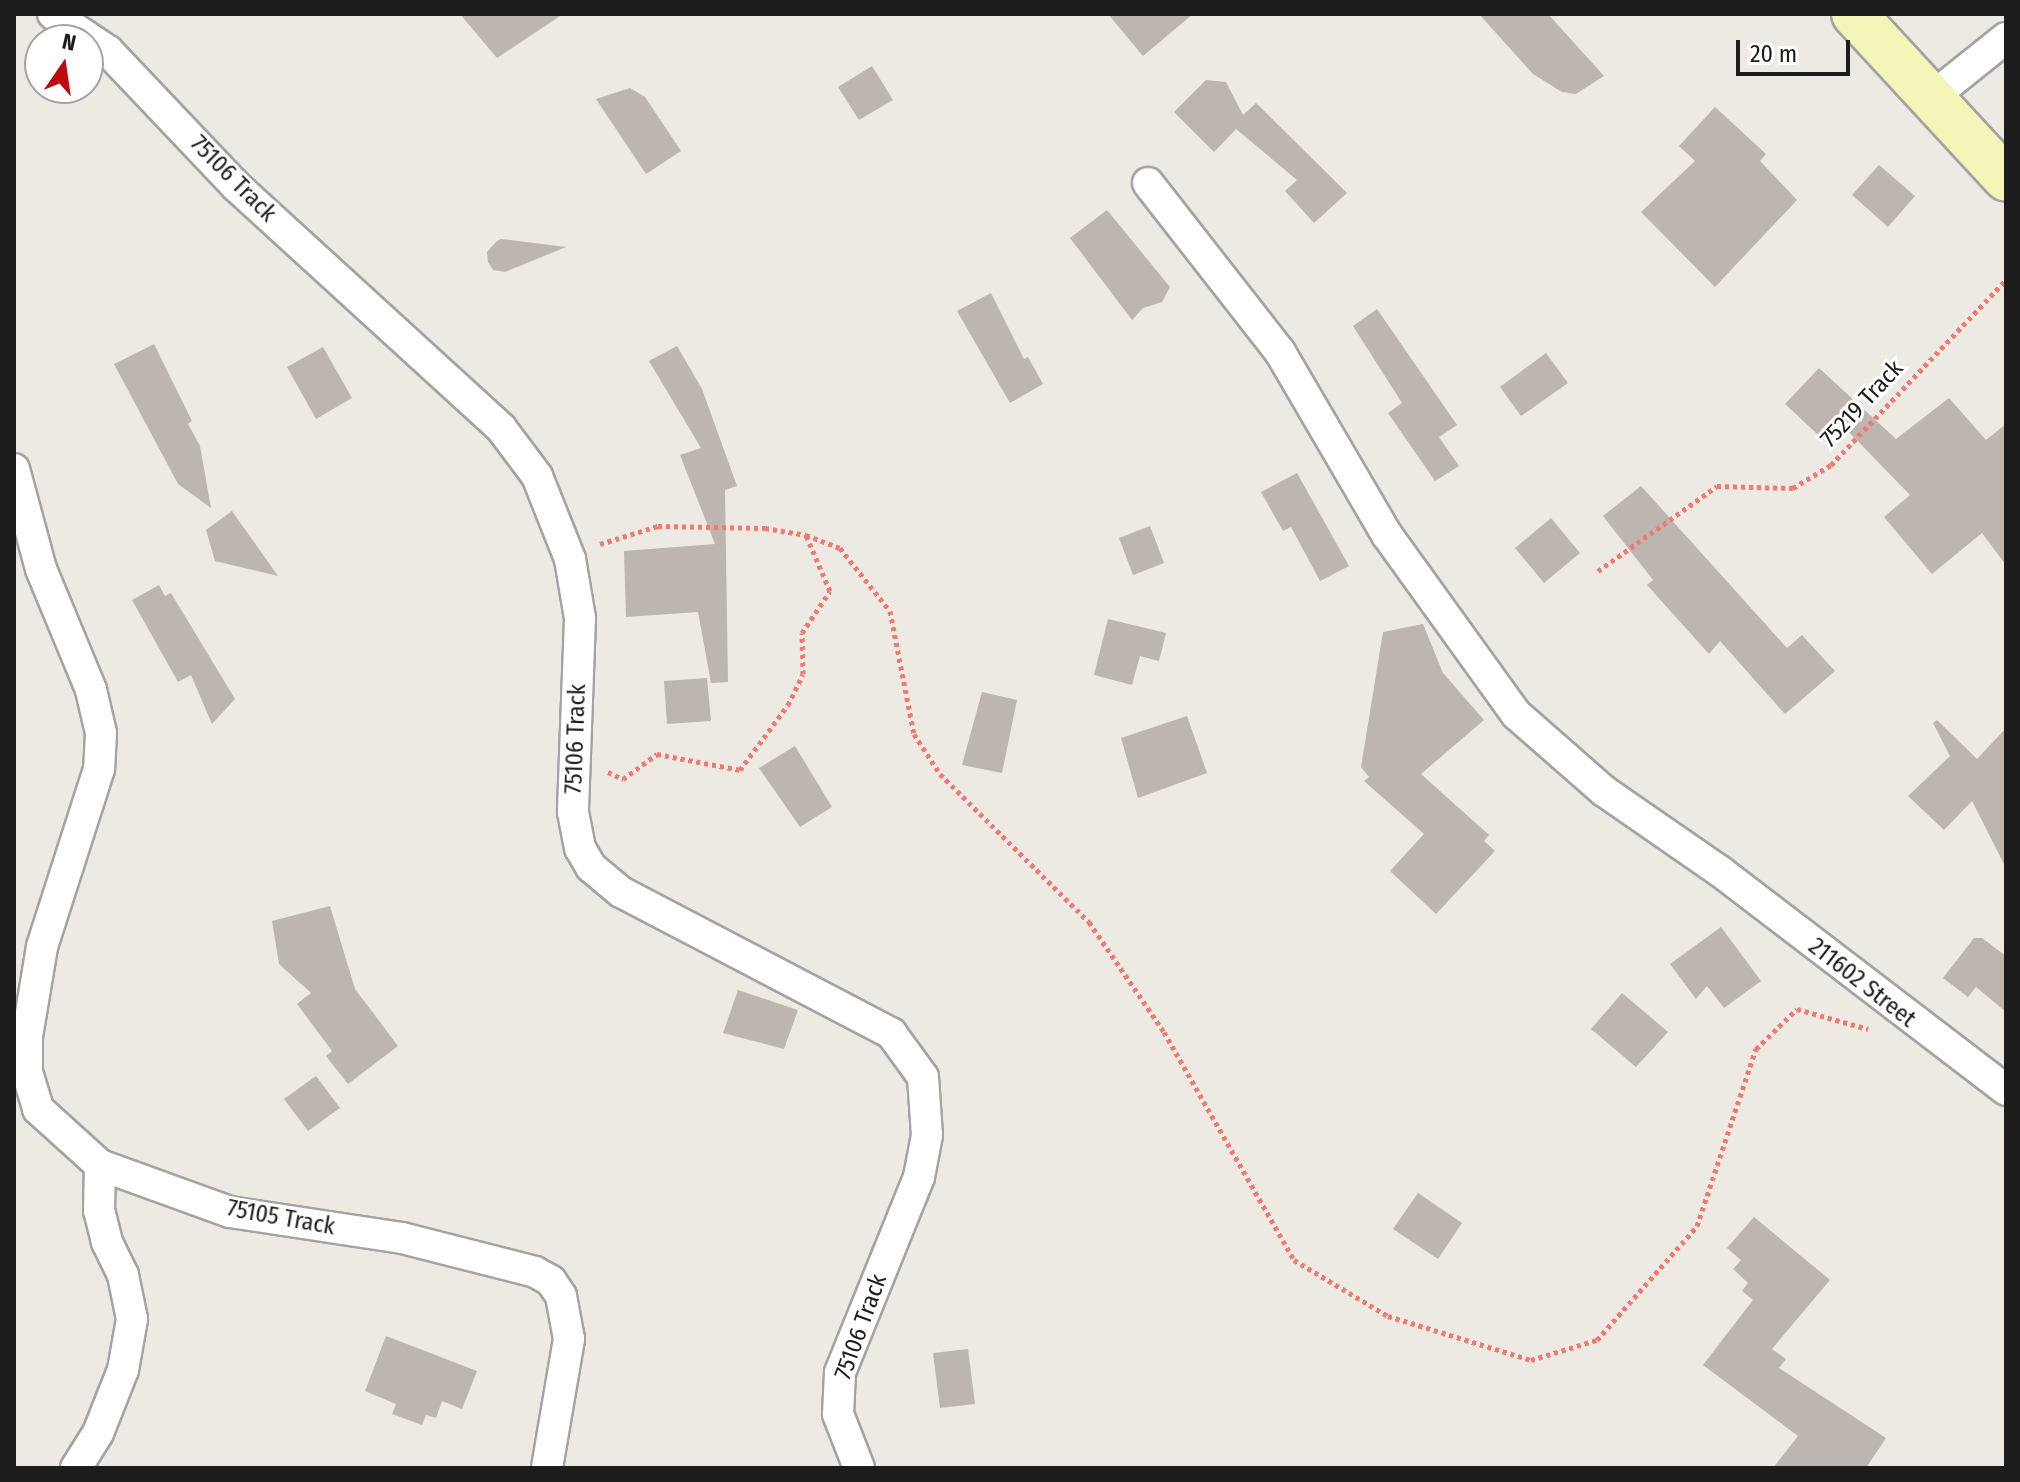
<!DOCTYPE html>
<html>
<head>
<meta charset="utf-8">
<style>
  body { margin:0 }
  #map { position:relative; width:2020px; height:1482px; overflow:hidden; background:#ede9e3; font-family:"Fira Sans Condensed",sans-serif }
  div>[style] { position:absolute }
  .building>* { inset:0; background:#bdb5af }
  .path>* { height:5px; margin-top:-2.5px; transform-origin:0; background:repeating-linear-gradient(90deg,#f2796f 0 4px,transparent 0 8px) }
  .roads { filter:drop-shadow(2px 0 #a3a3a3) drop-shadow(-2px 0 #a3a3a3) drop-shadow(0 2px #a3a3a3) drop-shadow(0 -2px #a3a3a3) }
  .street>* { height:30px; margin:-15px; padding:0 15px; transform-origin:15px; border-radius:15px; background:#fff }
  .secondary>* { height:44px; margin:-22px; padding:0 22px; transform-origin:22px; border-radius:22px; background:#f4f5b8 }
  span { translate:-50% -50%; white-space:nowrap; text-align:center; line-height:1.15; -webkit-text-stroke:6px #fff; paint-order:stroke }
  .street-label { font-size:24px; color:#1c1c1c }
  .frame { position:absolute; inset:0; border:16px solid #1c1c1c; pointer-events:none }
  .north { position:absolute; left:24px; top:24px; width:80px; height:80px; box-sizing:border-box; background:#fff; border:2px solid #a4a4a4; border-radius:50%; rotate:13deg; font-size:22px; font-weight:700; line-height:32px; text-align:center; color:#1c1c1c }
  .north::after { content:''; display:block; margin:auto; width:28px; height:36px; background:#be0b10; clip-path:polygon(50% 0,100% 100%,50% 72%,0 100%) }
  .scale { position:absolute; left:1736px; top:40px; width:114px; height:36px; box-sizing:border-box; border:4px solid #1c1c1c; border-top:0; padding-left:10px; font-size:24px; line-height:28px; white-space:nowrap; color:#1c1c1c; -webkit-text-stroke:6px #fff; paint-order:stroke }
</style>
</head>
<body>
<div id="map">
  <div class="building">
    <div style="clip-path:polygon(460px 14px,563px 14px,497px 58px)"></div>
    <div style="clip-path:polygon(1108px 14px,1193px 14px,1143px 56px)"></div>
    <div style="clip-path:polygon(1479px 14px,1548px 14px,1604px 76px,1576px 94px,1562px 92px,1533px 74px)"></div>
    <div style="clip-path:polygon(872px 66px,893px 100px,859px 120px,838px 87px)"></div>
    <div style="clip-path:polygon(1206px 80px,1226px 82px,1243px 115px,1256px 103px,1347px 193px,1314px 223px,1285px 191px,1297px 180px,1236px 129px,1214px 152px,1174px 112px)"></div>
    <div style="clip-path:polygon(630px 88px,645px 97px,681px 151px,646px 174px,596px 99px)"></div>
    <div style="clip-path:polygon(1715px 107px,1766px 154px,1760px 161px,1797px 200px,1715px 287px,1641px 212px,1695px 161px,1679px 146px)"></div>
    <div style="clip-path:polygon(1879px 165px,1915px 196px,1888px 227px,1852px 195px)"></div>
    <div style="clip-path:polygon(1107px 210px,1170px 287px,1162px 302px,1143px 308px,1132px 320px,1070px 238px)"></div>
    <div style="clip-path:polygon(497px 241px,501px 239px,566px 247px,505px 272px,493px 270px,488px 262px,487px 252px)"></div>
    <div style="clip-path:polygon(991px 293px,1024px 359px,1028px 357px,1043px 384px,1010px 403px,957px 311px)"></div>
    <div style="clip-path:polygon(1377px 309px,1457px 425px,1439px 437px,1459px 466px,1435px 481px,1388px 413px,1402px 403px,1353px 326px)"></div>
    <div style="clip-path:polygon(154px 344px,192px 421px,188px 424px,200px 446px,211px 508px,178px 484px,114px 364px)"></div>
    <div style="clip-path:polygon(677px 346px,702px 389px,737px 486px,725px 490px,728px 682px,711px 683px,698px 612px,626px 617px,624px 551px,715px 544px,680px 455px,701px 448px,649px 361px)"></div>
    <div style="clip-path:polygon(323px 347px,352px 398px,316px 419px,287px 367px)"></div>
    <div style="clip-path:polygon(1546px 353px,1568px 383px,1521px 416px,1500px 387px)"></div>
    <div style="clip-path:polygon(1819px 368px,1896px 439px,1949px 398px,1986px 440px,2006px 424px,2006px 565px,1982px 533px,1932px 574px,1884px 517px,1910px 495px,1845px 428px,1829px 445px,1785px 404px)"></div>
    <div style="clip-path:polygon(1297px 473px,1349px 566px,1320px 581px,1291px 527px,1283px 531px,1261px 492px)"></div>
    <div style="clip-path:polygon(1641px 486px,1787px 648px,1802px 635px,1835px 671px,1785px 714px,1720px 641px,1709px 654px,1647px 585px,1653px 580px,1603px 516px)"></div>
    <div style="clip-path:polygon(232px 511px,278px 576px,215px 561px,206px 530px)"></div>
    <div style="clip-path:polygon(1551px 518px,1580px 553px,1544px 583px,1515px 548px)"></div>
    <div style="clip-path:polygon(1150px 526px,1164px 563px,1133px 575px,1119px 538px)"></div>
    <div style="clip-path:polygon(159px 585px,165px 596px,171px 593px,235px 699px,212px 724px,191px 675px,178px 682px,132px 600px)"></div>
    <div style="clip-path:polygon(1108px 619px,1166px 633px,1159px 661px,1140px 656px,1132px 685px,1094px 675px)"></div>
    <div style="clip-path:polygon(1423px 624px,1443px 673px,1484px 720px,1421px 774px,1489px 835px,1484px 841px,1495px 851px,1436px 914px,1390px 871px,1424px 834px,1364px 781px,1369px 777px,1361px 767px,1383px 632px)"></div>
    <div style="clip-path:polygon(707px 678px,711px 721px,667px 724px,664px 681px)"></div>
    <div style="clip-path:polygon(982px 692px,1017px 700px,1002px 773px,962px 765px)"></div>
    <div style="clip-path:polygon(1187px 716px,1207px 773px,1138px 798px,1121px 738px)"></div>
    <div style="clip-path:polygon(1937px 720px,1977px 759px,2006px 728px,2006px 868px,1972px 801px,1944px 830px,1908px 796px,1950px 756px,1933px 723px)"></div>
    <div style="clip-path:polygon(795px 746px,832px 807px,800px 827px,759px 768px)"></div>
    <div style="clip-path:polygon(330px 906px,355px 989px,398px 1046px,348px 1084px,326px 1056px,332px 1051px,297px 1004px,311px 993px,279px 964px,272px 921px)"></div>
    <div style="clip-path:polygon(1721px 927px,1761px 981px,1724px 1008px,1707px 986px,1696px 999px,1670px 964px)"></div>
    <div style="clip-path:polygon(1974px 938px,1982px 938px,2006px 956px,2006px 1012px,1976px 987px,1968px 997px,1943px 978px)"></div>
    <div style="clip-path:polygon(738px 990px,798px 1010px,784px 1049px,723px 1033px)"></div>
    <div style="clip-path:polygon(1622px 993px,1668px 1032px,1636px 1067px,1591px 1029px)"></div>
    <div style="clip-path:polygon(316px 1076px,340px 1108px,308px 1131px,284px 1099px)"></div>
    <div style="clip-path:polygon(1418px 1193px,1462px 1223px,1438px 1259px,1393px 1229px)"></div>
    <div style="clip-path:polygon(1754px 1217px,1830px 1280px,1772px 1349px,1786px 1359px,1779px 1368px,1886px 1438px,1866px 1468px,1773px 1468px,1798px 1436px,1703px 1365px,1753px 1300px,1742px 1291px,1748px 1283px,1733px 1269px,1741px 1260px,1727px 1248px)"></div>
    <div style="clip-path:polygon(386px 1336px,477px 1371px,462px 1409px,442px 1401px,436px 1418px,426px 1415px,422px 1425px,392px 1414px,396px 1404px,365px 1391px)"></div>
    <div style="clip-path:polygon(968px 1349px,975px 1404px,940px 1408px,933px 1353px)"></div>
  </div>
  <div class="path">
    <div style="left:600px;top:544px;width:61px;rotate:-17.2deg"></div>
    <div style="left:658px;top:526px;width:107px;rotate:1.1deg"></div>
    <div style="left:765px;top:528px;width:42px;rotate:9.7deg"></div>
    <div style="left:806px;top:535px;width:36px;rotate:21deg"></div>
    <div style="left:840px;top:548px;width:80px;rotate:51.6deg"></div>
    <div style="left:890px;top:611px;width:125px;rotate:79deg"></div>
    <div style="left:914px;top:734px;width:48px;rotate:57deg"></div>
    <div style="left:940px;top:774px;width:210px;rotate:44.8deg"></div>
    <div style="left:1089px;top:922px;width:133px;rotate:55.7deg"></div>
    <div style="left:1164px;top:1032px;width:262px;rotate:60.3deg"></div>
    <div style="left:1294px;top:1260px;width:109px;rotate:30.8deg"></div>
    <div style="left:1388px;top:1316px;width:150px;rotate:17.1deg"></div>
    <div style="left:1531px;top:1360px;width:69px;rotate:-16.9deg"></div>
    <div style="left:1597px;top:1340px;width:152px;rotate:-48.7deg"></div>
    <div style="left:1697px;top:1226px;width:187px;rotate:-71.6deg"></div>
    <div style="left:1756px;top:1049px;width:57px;rotate:-44.3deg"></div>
    <div style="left:1797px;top:1009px;width:74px;rotate:15.7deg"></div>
    <div style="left:1598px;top:571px;width:146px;rotate:-35.5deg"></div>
    <div style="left:1717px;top:486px;width:76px;rotate:1.5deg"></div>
    <div style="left:1793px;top:488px;width:44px;rotate:-31.2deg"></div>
    <div style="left:1831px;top:465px;width:255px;rotate:-46.6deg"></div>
    <div style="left:608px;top:772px;width:17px;rotate:25deg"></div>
    <div style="left:623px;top:779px;width:42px;rotate:-36.3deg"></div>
    <div style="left:657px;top:754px;width:85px;rotate:10.9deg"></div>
    <div style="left:740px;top:770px;width:81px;rotate:-53.6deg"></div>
    <div style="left:788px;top:705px;width:34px;rotate:-64deg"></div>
    <div style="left:803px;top:674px;width:41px;rotate:-91.4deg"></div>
    <div style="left:802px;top:633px;width:50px;rotate:-56.3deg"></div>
    <div style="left:830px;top:591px;width:61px;rotate:-113.2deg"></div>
  </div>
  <div class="roads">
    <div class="street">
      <div style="left:53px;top:14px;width:66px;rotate:33.9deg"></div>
      <div style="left:108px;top:51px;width:186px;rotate:46.5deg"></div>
      <div style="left:236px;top:186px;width:359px;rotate:42.4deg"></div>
      <div style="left:501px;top:428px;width:60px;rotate:53.1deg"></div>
      <div style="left:537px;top:476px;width:89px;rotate:68.3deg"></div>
      <div style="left:570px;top:559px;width:60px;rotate:80.4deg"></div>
      <div style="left:580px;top:618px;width:194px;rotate:92.1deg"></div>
      <div style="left:573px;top:812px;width:37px;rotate:79deg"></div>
      <div style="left:580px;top:848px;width:22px;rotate:60deg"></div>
      <div style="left:591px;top:867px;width:39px;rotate:40deg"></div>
      <div style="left:621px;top:892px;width:305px;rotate:27.6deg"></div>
      <div style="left:891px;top:1033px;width:54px;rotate:54deg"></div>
      <div style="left:923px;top:1077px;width:58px;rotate:86.1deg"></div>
      <div style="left:927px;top:1135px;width:43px;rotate:100.8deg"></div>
      <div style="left:919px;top:1177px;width:211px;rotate:112deg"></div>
      <div style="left:840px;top:1373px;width:41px;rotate:92.8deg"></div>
      <div style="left:838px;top:1414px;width:58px;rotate:68.7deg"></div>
      <div style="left:1931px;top:98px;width:96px;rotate:-38.7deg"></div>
      <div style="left:1148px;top:183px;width:214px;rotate:52deg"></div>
      <div style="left:1280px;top:352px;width:212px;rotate:59.7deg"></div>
      <div style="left:1387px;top:535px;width:221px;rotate:54.2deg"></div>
      <div style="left:1516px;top:714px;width:117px;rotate:41.2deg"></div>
      <div style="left:1604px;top:791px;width:142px;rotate:34.7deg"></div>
      <div style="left:1721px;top:872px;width:359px;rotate:37.4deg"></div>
      <div style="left:14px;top:469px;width:104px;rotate:74.9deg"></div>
      <div style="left:41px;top:569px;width:131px;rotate:67.5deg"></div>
      <div style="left:91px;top:690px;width:44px;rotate:76.9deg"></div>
      <div style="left:101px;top:733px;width:36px;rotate:93deg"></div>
      <div style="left:99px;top:769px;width:187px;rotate:107.8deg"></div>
      <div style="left:42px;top:947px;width:91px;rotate:99.5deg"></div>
      <div style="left:27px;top:1037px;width:35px;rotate:90deg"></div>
      <div style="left:27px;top:1072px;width:39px;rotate:73deg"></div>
      <div style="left:38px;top:1109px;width:84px;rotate:42.1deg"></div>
      <div style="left:100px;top:1165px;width:138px;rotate:19.9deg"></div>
      <div style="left:230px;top:1212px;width:174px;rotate:8.6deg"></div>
      <div style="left:402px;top:1238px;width:137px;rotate:14.3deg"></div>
      <div style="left:535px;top:1272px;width:18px;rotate:29deg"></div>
      <div style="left:551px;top:1281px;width:18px;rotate:56deg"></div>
      <div style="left:561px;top:1296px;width:44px;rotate:79.5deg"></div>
      <div style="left:569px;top:1339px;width:131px;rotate:99.7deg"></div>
      <div style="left:76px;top:1468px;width:41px;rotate:-57.8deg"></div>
      <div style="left:98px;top:1433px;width:68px;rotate:-68.4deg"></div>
      <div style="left:123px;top:1370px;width:52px;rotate:-80deg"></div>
      <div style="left:132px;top:1319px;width:45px;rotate:-101.6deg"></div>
      <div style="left:123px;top:1275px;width:37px;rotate:-116deg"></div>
      <div style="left:107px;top:1242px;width:32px;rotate:-104deg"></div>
      <div style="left:99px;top:1211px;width:46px;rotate:-88.8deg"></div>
    </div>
    <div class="secondary">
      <div style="left:1854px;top:14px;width:224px;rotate:47.3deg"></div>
    </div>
  </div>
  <div class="street-label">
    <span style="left:233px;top:179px;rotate:45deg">75106 Track</span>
    <span style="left:1862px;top:404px;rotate:-47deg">75219 Track</span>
    <span style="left:576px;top:739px;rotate:-88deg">75106 Track</span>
    <span style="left:1862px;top:983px;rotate:38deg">211602 Street</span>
    <span style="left:281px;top:1218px;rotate:10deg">75105 Track</span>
    <span style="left:861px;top:1327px;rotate:-70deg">75106 Track</span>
  </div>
  <div class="frame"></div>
  <div class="north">N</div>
  <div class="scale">20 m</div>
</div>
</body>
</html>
